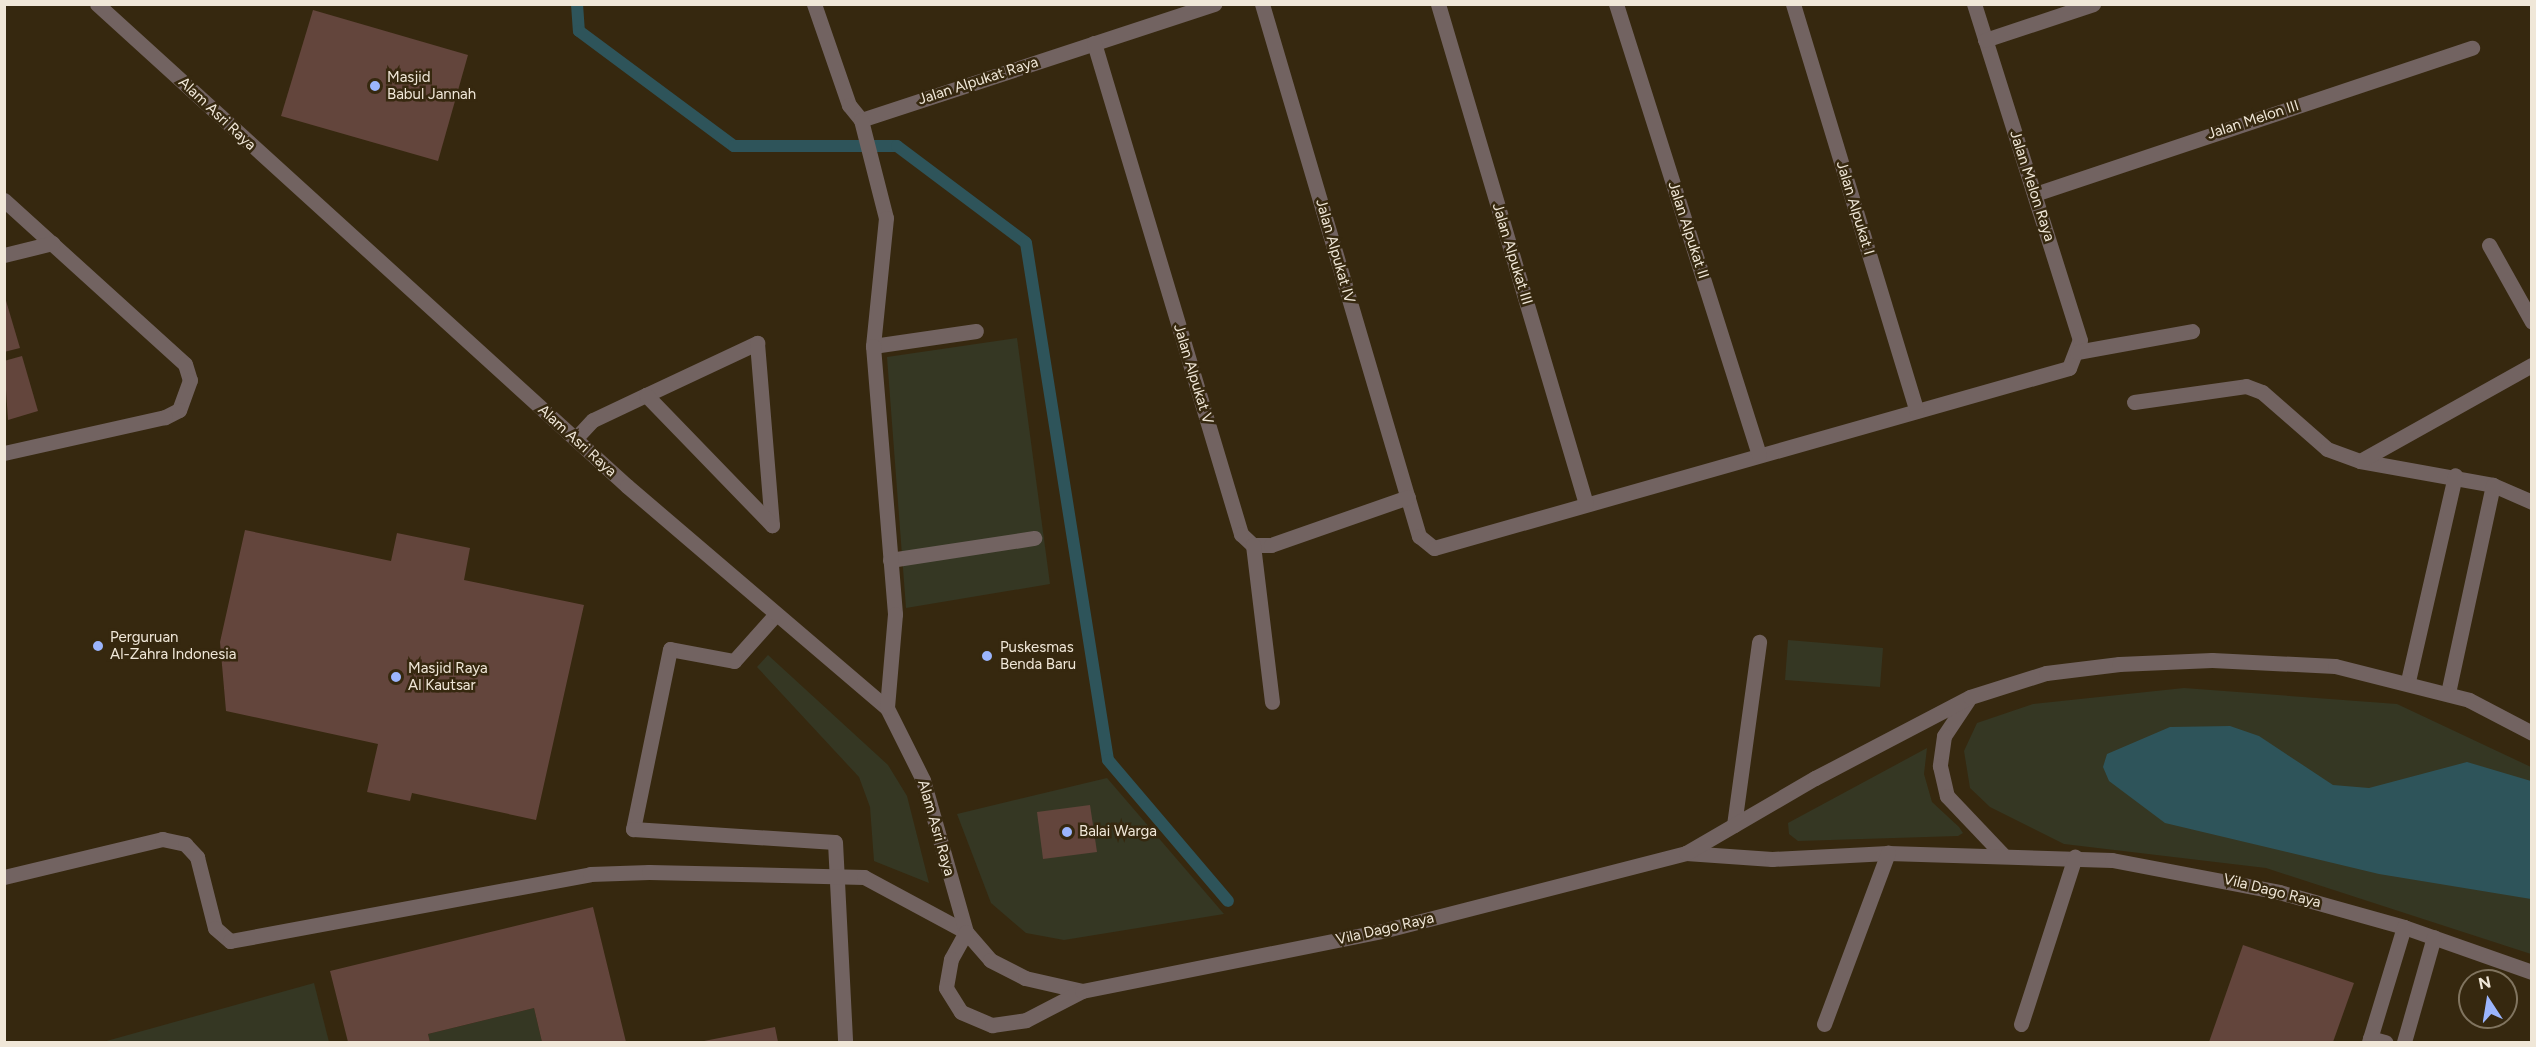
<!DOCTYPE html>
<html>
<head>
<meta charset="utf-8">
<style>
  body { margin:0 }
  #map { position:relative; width:2536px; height:1047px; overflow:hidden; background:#36280f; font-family:Figtree,sans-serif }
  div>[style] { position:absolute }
  .green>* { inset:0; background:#353723 }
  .water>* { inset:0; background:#2e545a }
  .stream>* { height:12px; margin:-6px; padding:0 6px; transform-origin:6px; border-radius:6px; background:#2e545a }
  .building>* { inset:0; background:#63453c }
  .service>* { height:15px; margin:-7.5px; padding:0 7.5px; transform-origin:7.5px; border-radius:7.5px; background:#726361 }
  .minor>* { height:15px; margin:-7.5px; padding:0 7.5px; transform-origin:7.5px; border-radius:7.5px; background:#726361 }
  .dots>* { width:16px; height:16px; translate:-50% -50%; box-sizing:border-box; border:3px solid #36280f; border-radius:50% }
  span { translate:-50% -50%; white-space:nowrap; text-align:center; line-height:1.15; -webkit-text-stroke:5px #36280f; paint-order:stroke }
  .poi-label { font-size:15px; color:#f0e7d8 }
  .left { translate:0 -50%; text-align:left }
  .street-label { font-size:15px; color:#f0e7d8 }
  .frame { position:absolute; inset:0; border:6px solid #f0e7d8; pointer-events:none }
  .north { position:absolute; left:2458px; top:969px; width:60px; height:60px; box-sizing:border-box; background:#36280f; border:2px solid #80745f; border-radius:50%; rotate:348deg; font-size:16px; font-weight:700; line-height:24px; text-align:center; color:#f0e7d8 }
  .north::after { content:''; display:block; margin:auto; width:21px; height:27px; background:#9bb5fd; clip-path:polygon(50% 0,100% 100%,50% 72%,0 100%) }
</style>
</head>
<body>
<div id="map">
  <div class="green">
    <div style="clip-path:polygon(1017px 338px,1050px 584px,906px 608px,887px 357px)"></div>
    <div style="clip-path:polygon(1788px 640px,1883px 648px,1880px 687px,1785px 680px)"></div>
    <div style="clip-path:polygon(768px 655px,888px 765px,907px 796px,929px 883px,874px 861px,870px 807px,859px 777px,757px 667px)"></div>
    <div style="clip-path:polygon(2184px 688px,2397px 704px,2531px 767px,2531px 954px,2266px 868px,2064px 844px,1990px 807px,1970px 788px,1964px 751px,1977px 723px,2033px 704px)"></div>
    <div style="clip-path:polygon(1927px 748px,1924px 774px,1932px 802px,1959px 827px,1963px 833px,1958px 836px,1798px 841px,1789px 834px,1788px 823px)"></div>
    <div style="clip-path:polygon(1107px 778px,1224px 914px,1064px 940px,1026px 933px,991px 903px,957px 814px)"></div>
    <div style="clip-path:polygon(314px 983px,329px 1042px,103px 1042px)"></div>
    <div style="clip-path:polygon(534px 1008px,542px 1042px,430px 1042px,428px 1034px)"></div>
  </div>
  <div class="water">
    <div style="clip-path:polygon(2230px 726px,2259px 736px,2333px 785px,2369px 788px,2467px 762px,2531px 781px,2531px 899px,2379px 874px,2165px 823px,2109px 781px,2103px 767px,2107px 754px,2170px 727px)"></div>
  </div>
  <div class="stream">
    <div style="left:577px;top:4px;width:27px;rotate:86deg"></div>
    <div style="left:579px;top:31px;width:193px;rotate:36.6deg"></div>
    <div style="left:734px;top:146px;width:163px"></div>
    <div style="left:897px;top:146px;width:161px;rotate:36.9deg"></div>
    <div style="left:1026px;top:243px;width:523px;rotate:80.99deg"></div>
    <div style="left:1108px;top:760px;width:185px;rotate:49.6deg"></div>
  </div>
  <div class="building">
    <div style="clip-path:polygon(313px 10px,468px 55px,438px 161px,281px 116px)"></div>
    <div style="clip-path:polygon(4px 294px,20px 348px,4px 352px)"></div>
    <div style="clip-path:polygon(22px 356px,38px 411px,8px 420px,4px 361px)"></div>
    <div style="clip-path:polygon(245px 530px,391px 561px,397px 533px,470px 548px,464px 580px,584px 605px,536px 820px,412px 793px,410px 801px,367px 792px,378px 744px,226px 711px,220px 642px)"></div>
    <div style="clip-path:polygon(1090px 805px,1097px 852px,1043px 859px,1037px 812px)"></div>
    <div style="clip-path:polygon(593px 907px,626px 1042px,542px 1042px,534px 1008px,428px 1034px,430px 1042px,348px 1042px,330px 971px)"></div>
    <div style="clip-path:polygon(2243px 945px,2354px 983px,2333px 1042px,2209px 1042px)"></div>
    <div style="clip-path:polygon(775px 1027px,778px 1042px,704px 1042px,704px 1041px)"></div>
  </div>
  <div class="service">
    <div style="left:873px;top:346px;width:104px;rotate:-8.3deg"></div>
    <div style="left:575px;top:439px;width:26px;rotate:-47deg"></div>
    <div style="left:593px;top:420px;width:59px;rotate:-25.3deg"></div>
    <div style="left:646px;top:395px;width:123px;rotate:-25.1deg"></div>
    <div style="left:757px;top:343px;width:183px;rotate:85.3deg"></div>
    <div style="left:772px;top:525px;width:181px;rotate:-134.1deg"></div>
    <div style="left:890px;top:560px;width:146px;rotate:-8.7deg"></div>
    <div style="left:776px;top:614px;width:63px;rotate:131.8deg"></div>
    <div style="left:734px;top:661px;width:65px;rotate:-169.4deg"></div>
    <div style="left:670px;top:649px;width:184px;rotate:101.6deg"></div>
    <div style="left:633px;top:829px;width:202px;rotate:3.7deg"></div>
    <div style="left:835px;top:842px;width:200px;rotate:87.1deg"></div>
    <div style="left:4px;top:877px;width:163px;rotate:-13.5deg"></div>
    <div style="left:162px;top:839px;width:24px;rotate:12deg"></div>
    <div style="left:185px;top:844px;width:18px;rotate:47deg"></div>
    <div style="left:197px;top:857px;width:73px;rotate:75.8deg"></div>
    <div style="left:215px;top:928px;width:20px;rotate:41deg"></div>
    <div style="left:230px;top:941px;width:366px;rotate:-10.5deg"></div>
    <div style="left:590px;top:874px;width:59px;rotate:-1.9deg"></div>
    <div style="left:649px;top:872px;width:215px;rotate:1.3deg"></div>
    <div style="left:864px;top:877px;width:116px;rotate:28.3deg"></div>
  </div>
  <div class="minor">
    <div style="left:97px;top:4px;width:716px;rotate:42.28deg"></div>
    <div style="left:627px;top:486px;width:342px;rotate:40.5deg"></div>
    <div style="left:887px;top:708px;width:80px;rotate:63.4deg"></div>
    <div style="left:923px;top:780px;width:158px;rotate:74.2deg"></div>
    <div style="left:966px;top:932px;width:37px;rotate:49deg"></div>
    <div style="left:990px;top:960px;width:39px;rotate:27deg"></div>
    <div style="left:1025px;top:978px;width:58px;rotate:12.8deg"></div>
    <div style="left:814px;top:4px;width:107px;rotate:70.9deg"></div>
    <div style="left:849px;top:105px;width:19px;rotate:51deg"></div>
    <div style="left:861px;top:120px;width:372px;rotate:-18.2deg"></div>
    <div style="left:1262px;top:4px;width:555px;rotate:73.56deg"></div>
    <div style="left:1419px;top:536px;width:19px;rotate:39deg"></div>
    <div style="left:1434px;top:548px;width:660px;rotate:-15.83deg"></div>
    <div style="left:2069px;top:368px;width:30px;rotate:-69deg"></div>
    <div style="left:2080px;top:340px;width:352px;rotate:-107.5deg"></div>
    <div style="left:1438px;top:4px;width:521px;rotate:73.51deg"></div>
    <div style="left:1616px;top:4px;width:473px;rotate:72.4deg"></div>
    <div style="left:1793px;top:4px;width:425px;rotate:73.1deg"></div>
    <div style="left:1985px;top:40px;width:114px;rotate:-18.4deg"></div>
    <div style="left:1094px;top:43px;width:513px;rotate:73.33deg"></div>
    <div style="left:1241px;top:534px;width:16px;rotate:43deg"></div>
    <div style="left:1253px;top:545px;width:18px"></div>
    <div style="left:1271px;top:545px;width:145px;rotate:-19.3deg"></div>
    <div style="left:861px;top:120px;width:101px;rotate:75.7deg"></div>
    <div style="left:886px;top:218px;width:129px;rotate:95.8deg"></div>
    <div style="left:873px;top:346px;width:269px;rotate:85.3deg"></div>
    <div style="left:895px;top:614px;width:94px;rotate:94.9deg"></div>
    <div style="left:2035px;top:194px;width:461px;rotate:-18.5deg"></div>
    <div style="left:4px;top:200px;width:244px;rotate:42.2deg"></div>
    <div style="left:185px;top:364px;width:17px;rotate:73deg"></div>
    <div style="left:190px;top:380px;width:32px;rotate:110deg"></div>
    <div style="left:179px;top:410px;width:16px;rotate:153deg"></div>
    <div style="left:165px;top:417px;width:165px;rotate:167.4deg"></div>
    <div style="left:2489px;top:245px;width:88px;rotate:60.8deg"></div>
    <div style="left:4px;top:255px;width:50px;rotate:-13.8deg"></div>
    <div style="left:2077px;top:352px;width:117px;rotate:-10.3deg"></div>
    <div style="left:2134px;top:402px;width:113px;rotate:-8.1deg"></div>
    <div style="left:2246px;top:386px;width:17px;rotate:21deg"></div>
    <div style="left:2262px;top:392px;width:86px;rotate:41.2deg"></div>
    <div style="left:2327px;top:449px;width:35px;rotate:20deg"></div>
    <div style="left:2360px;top:461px;width:135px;rotate:10.2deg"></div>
    <div style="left:2493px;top:485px;width:43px;rotate:23.6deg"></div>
    <div style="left:2360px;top:461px;width:197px;rotate:-29.2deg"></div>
    <div style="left:1253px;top:545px;width:158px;rotate:83.1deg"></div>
    <div style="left:2408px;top:681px;width:211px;rotate:-77.1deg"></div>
    <div style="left:2448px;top:693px;width:213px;rotate:-77.8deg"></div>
    <div style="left:1968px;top:700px;width:43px;rotate:123.7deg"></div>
    <div style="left:1944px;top:736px;width:30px;rotate:98deg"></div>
    <div style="left:1940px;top:766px;width:31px;rotate:77deg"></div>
    <div style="left:1947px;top:796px;width:81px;rotate:46.5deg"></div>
    <div style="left:1734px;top:825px;width:185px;rotate:-82.2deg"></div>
    <div style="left:1686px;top:853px;width:86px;rotate:4deg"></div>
    <div style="left:1772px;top:859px;width:116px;rotate:-3deg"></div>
    <div style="left:1888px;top:853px;width:224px;rotate:1.8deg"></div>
    <div style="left:2112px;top:860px;width:170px;rotate:10.8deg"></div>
    <div style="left:2279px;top:892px;width:130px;rotate:15.6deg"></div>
    <div style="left:2404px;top:927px;width:136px;rotate:19.4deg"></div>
    <div style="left:966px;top:932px;width:31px;rotate:119deg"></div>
    <div style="left:951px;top:959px;width:29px;rotate:100deg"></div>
    <div style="left:946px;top:988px;width:28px;rotate:58deg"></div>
    <div style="left:961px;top:1012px;width:34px;rotate:23deg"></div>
    <div style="left:992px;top:1025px;width:34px;rotate:-8deg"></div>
    <div style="left:1026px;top:1020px;width:63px;rotate:-27.4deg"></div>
    <div style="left:1082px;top:991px;width:310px;rotate:-11.3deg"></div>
    <div style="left:1386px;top:930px;width:310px;rotate:-14.4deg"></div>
    <div style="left:1686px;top:853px;width:149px;rotate:-30.2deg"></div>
    <div style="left:1815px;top:778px;width:175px;rotate:-27.6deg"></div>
    <div style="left:1970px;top:697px;width:80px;rotate:-17.5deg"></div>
    <div style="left:2046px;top:673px;width:74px;rotate:-7deg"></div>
    <div style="left:2119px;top:664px;width:93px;rotate:-2.5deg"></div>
    <div style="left:2212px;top:660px;width:123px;rotate:2.8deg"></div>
    <div style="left:2335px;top:666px;width:138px;rotate:14.2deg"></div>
    <div style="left:2469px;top:700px;width:71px;rotate:27.6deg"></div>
    <div style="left:1824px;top:1024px;width:183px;rotate:-69.5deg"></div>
    <div style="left:2021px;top:1024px;width:176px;rotate:-72.1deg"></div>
    <div style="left:2370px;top:1038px;width:16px;rotate:15deg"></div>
    <div style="left:2369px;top:1042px;width:120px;rotate:-73.1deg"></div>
    <div style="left:2404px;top:1042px;width:109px;rotate:-74.1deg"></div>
  </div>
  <div class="dots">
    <div style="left:375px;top:86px;background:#9bb5fd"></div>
    <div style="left:98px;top:646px;background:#9bb5fd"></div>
    <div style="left:987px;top:656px;background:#9bb5fd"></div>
    <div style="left:396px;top:677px;background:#9bb5fd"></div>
    <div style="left:1067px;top:832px;background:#9bb5fd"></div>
  </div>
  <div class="poi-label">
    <span class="left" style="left:387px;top:86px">Masjid<br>Babul Jannah</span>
    <span class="left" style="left:110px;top:646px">Perguruan<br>Al-Zahra Indonesia</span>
    <span class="left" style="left:1000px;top:656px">Puskesmas<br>Benda Baru</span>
    <span class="left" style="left:408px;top:677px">Masjid Raya<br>Al Kautsar</span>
    <span class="left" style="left:1079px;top:832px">Balai Warga</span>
  </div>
  <div class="street-label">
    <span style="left:978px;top:81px;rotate:-18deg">Jalan Alpukat Raya</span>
    <span style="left:217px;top:114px;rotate:43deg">Alam Asri Raya</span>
    <span style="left:2253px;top:120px;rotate:-18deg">Jalan Melon III</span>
    <span style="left:2032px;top:186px;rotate:72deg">Jalan Melon Raya</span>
    <span style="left:1855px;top:208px;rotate:73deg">Jalan Alpukat I</span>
    <span style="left:1688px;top:230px;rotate:72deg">Jalan Alpukat II</span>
    <span style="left:1335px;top:251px;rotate:74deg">Jalan Alpukat IV</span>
    <span style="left:1512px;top:254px;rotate:73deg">Jalan Alpukat III</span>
    <span style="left:1193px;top:374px;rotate:73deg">Jalan Alpukat V</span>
    <span style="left:577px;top:441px;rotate:42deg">Alam Asri Raya</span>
    <span style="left:936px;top:828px;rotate:74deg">Alam Asri Raya</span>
    <span style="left:2272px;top:891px;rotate:14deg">Vila Dago Raya</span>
    <span style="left:1385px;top:929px;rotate:-13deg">Vila Dago Raya</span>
  </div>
  <div class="frame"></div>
  <div class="north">N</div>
</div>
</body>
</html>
